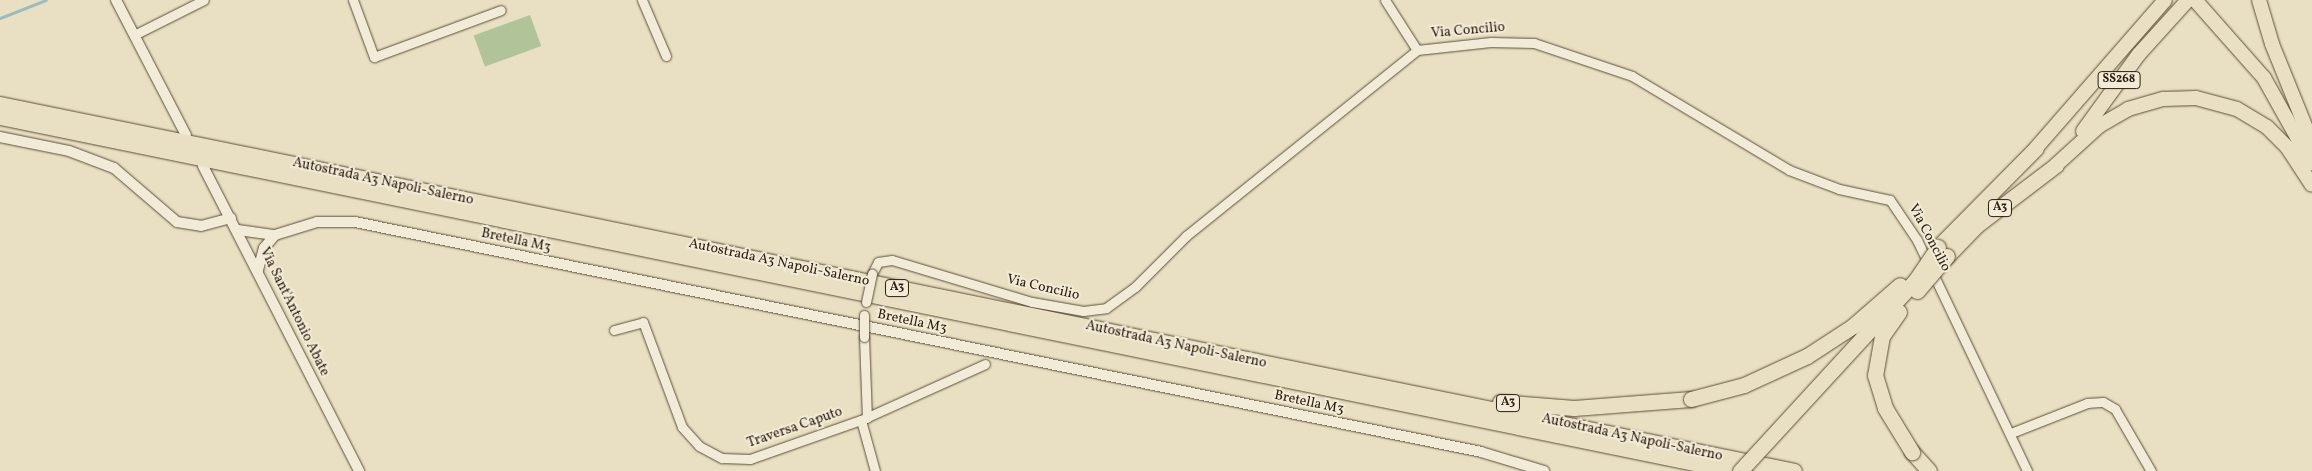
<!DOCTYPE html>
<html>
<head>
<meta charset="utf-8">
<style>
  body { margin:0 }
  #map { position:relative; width:2312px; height:471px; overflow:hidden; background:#e9e0c3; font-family:Vollkorn,serif }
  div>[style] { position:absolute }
  .green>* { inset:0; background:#b1c398; transform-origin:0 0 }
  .stream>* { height:2.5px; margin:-1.25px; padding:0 1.25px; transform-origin:1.25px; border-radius:1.25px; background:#9bbbbd }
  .roads { filter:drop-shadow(0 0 1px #5d4d3a) drop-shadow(0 0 1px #5d4d3a) }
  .minor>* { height:9px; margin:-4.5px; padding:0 4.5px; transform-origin:4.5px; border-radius:4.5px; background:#f1ebd8 }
  .tertiary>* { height:10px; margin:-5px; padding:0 5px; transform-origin:5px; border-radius:5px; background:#f1ebd8 }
  .trunk>* { height:14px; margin:-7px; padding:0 7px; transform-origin:7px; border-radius:7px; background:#e9e0c3 }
  .motorway>* { height:15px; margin:-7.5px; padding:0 7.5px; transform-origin:7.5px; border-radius:7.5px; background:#e9e0c3 }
  .bridges { filter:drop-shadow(0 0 1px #5d4d3a) drop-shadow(0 0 1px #5d4d3a) }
  .minor-bridge>* { height:9px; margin:-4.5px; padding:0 4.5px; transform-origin:4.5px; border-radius:4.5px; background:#f1ebd8 }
  .motorway-bridge>* { height:15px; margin:-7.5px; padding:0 7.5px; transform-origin:7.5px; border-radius:7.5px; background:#e9e0c3 }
  span { translate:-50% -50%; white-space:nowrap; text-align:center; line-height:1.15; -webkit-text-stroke:4px #f1ebd8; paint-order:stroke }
  .shield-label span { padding:1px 4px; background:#f1ebd8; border:1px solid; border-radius:4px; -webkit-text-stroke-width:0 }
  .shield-label { font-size:12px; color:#2e1c0d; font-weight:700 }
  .street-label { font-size:14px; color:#2e1c0d }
</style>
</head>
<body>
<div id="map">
  <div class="green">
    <i style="left:530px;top:15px;width:33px;height:60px;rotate:70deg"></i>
  </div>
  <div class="stream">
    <i style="left:0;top:18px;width:49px;rotate:-21.4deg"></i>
  </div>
  <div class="roads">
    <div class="minor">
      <i style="left:353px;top:0;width:61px;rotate:69.8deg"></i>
      <i style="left:374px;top:57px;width:135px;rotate:-20.3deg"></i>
      <i style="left:642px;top:0;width:61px;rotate:66.8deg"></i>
      <i style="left:1385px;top:0;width:59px;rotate:57.4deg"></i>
      <i style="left:134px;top:35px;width:78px;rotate:-26.6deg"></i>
      <i style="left:872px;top:274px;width:13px;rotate:-63deg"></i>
      <i style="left:878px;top:262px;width:14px;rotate:-8deg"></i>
      <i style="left:892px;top:260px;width:146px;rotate:16.7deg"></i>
      <i style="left:1032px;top:302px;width:52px;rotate:10deg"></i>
      <i style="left:1083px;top:311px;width:23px;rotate:-7deg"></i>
      <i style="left:1106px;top:308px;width:36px;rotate:-36deg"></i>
      <i style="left:1135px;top:287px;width:72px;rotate:-45deg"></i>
      <i style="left:1186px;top:236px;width:297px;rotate:-38.8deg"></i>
      <i style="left:1417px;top:50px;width:74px;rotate:-6.2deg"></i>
      <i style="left:1491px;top:42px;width:43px;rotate:1.3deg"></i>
      <i style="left:1534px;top:43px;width:103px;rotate:18.6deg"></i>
      <i style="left:1632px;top:76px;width:183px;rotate:30.9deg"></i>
      <i style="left:1789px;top:170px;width:53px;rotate:20.8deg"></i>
      <i style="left:1839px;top:189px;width:52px;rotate:12.2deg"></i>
      <i style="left:1890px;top:200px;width:48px;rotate:56deg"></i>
      <i style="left:1917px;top:240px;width:256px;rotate:64.5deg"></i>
      <i style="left:614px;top:330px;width:30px;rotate:-15deg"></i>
      <i style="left:643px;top:322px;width:112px;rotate:69.6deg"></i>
      <i style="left:682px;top:427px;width:25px;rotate:48deg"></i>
      <i style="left:699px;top:446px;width:26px;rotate:28deg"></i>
      <i style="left:722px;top:458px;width:28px;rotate:2deg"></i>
      <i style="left:750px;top:459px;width:118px;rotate:-19.4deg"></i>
      <i style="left:864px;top:337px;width:81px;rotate:87.9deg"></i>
      <i style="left:2011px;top:433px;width:82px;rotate:-21.5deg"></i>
      <i style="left:2087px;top:403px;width:16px;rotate:-4deg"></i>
      <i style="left:2103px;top:402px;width:14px;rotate:30deg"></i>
      <i style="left:2115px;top:409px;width:72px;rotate:59.9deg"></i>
      <i style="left:875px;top:471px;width:53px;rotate:-105.4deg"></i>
      <i style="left:861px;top:420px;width:136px;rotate:-24.3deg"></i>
    </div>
    <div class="tertiary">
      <i style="left:116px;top:0;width:152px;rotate:62.6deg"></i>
      <i style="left:0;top:137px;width:70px;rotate:11.5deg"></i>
      <i style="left:69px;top:151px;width:48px;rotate:20.7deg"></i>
      <i style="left:114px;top:168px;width:83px;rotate:40.6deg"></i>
      <i style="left:177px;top:222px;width:24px;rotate:9deg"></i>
      <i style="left:201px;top:226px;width:31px;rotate:-15deg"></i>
      <i style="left:203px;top:166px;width:343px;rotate:62.9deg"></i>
      <i style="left:238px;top:230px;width:37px;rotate:8deg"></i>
      <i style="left:258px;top:270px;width:23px;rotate:-75deg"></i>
      <i style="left:264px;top:248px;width:17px;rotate:-50deg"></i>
      <i style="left:275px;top:235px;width:44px;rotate:-17.2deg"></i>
      <i style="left:317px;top:222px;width:38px"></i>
      <i style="left:355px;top:222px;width:1149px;rotate:11.54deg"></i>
      <i style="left:1481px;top:452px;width:66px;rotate:16.8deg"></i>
    </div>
    <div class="trunk">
      <i style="left:2195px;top:0;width:104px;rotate:48.5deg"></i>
      <i style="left:2264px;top:78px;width:98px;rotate:60.8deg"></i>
      <i style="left:2259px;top:0;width:46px;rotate:73.5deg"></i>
      <i style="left:2272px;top:44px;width:107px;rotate:68deg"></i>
      <i style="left:2083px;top:131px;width:95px;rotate:-54deg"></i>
      <i style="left:2139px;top:54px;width:73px;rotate:-47.8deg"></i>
      <i style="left:2036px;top:148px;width:196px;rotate:-48.9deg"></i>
      <i style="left:2056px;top:165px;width:58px;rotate:-42.2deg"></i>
      <i style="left:2099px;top:126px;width:34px;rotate:-30deg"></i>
      <i style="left:2128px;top:109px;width:37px;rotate:-16deg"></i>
      <i style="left:2164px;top:99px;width:32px;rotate:-2deg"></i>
      <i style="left:2196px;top:98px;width:42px;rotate:15deg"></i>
      <i style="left:2237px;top:109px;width:35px;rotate:31deg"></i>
      <i style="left:2267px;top:127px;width:28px;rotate:45deg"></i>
      <i style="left:2287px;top:147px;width:45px;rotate:56.7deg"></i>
    </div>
    <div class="motorway">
      <i style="left:0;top:104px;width:1831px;rotate:11.56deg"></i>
      <i style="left:0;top:117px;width:1770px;rotate:11.54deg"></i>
      <i style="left:1938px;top:247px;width:139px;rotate:-45.3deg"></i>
      <i style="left:1947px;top:256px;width:43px;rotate:-45.9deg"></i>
      <i style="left:1977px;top:225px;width:99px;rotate:-37.2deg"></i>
      <i style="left:1500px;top:402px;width:74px;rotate:4.6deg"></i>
      <i style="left:1574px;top:408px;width:117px;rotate:-4.4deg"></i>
      <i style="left:1912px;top:452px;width:25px;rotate:48deg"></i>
    </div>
  </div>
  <div class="bridges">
    <div class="minor-bridge">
      <i style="left:866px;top:302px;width:29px;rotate:-78deg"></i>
      <i style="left:864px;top:337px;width:22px;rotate:-90deg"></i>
    </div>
    <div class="motorway-bridge">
      <i style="left:1917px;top:291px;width:46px;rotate:-49.4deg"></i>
      <i style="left:1899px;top:312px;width:29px;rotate:125deg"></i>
      <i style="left:1882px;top:336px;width:40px;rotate:100deg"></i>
      <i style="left:1875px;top:375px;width:34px;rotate:73deg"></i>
      <i style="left:1885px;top:408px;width:52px;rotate:58.5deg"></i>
      <i style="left:1691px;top:399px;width:55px;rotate:-14.8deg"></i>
      <i style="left:1744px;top:385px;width:69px;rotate:-24.7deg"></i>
      <i style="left:1807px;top:356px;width:55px;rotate:-33.1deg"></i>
      <i style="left:1853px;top:326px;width:62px;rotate:-41.1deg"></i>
      <i style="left:1740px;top:471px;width:258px;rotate:-47.4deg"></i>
      <i style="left:1915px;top:281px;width:41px;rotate:-55.9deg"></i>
    </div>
  </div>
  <div class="shield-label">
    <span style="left:2119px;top:80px">SS268</span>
    <span style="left:2000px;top:208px">A3</span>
    <span style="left:897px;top:288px">A3</span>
    <span style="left:1508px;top:403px">A3</span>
  </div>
  <div class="street-label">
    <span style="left:1468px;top:31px;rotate:-5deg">Via Concilio</span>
    <span style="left:383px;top:182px;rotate:12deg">Autostrada A3 Napoli-Salerno</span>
    <span style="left:1929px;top:238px;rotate:62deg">Via Concilio</span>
    <span style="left:516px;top:241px;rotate:12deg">Bretella M3</span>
    <span style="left:779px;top:263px;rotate:12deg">Autostrada A3 Napoli-Salerno</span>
    <span style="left:1043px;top:288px;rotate:13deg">Via Concilio</span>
    <span style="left:294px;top:312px;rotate:64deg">Via Sant'Antonio Abate</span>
    <span style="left:912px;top:322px;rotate:12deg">Bretella M3</span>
    <span style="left:1176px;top:345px;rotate:12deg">Autostrada A3 Napoli-Salerno</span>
    <span style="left:1309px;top:403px;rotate:12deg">Bretella M3</span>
    <span style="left:795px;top:428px;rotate:-19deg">Traversa Caputo</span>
    <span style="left:1632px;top:438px;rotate:12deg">Autostrada A3 Napoli-Salerno</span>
  </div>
</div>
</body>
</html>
